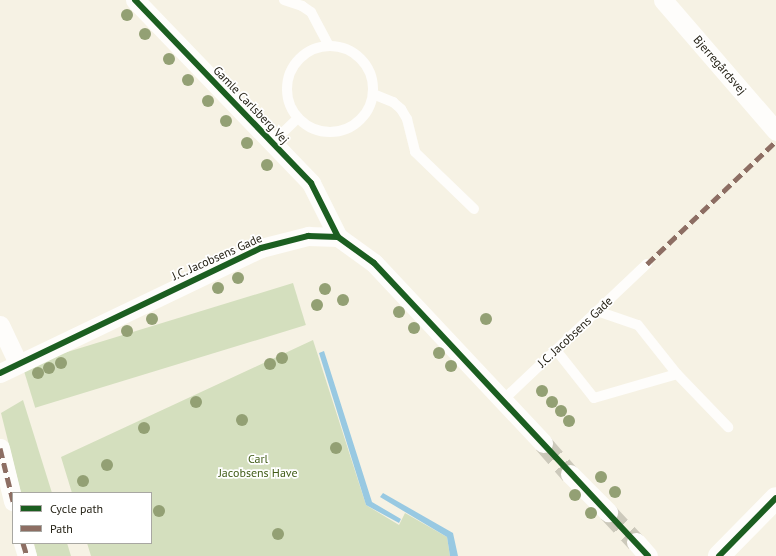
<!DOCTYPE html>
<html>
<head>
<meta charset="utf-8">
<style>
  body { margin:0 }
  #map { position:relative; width:776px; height:556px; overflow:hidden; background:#f6f2e4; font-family:"PT Sans",sans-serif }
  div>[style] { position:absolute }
  .green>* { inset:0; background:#d4dfbe; transform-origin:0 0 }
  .water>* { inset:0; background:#98c9e2 }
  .minor-tunnel>* { height:19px; margin-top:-9.5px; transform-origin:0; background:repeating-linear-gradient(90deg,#ccc9bb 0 19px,transparent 0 29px) }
  .service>* { height:10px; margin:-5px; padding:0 5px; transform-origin:5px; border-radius:5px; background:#fefdfb }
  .service>.ring { margin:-5px; padding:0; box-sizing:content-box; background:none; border:10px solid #fefdfb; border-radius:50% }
  .minor>* { height:19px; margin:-9.5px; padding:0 9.5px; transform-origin:9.5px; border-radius:9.5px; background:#fefdfb }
  .tertiary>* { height:22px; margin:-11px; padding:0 11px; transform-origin:11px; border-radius:11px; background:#fefdfb }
  .quiet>* { height:5px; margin-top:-2.5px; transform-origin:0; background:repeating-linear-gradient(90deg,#8d6e63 0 10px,transparent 0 15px) }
  .cycleway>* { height:6px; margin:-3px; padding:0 3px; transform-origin:3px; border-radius:3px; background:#1b5e20 }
  .trees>* { width:12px; height:12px; margin:-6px; border-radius:50%; background:#93a074 }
  span { translate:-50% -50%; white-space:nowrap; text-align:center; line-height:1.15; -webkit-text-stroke:3.5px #fff; paint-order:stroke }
  .street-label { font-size:12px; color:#262317 }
  .park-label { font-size:12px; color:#425d19 }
  .legend { position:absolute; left:12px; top:492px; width:140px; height:52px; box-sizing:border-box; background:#fff; border:1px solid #a8a7a2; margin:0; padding:5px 7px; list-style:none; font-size:12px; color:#262317 }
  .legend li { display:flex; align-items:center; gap:8px; height:20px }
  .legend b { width:20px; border:1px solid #a8a7a2 }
</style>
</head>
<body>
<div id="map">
  <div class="green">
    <i style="left:293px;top:283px;width:44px;height:283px;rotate:73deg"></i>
    <i style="clip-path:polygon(313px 340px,366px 505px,399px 525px,405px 513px,447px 537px,450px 556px,91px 556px,87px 543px,151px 543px,151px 493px,72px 493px,61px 457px)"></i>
    <i style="clip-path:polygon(23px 400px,52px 493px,21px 493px,1px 413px)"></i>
    <i style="clip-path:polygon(34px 543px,67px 543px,71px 556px,37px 556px)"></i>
  </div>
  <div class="water">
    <i style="clip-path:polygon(324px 351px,372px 502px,401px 519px,399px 523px,366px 505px,319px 353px)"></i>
    <i style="clip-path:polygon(383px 493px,453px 533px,458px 556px,450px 556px,447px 537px,380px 497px)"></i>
  </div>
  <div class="minor-tunnel">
    <i style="left:543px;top:443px;width:41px;rotate:48.9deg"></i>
    <i style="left:608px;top:512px;width:41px;rotate:47deg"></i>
  </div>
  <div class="service">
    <i style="left:284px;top:0;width:19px;rotate:18deg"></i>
    <i style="left:302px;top:6px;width:11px;rotate:34deg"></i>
    <i style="left:311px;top:12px;width:38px;rotate:62deg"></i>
    <i class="ring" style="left:287px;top:46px;width:76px;height:76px"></i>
    <i style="left:373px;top:94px;width:22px;rotate:22deg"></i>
    <i style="left:393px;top:102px;width:11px;rotate:41deg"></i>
    <i style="left:401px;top:109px;width:12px;rotate:59deg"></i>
    <i style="left:407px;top:119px;width:34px;rotate:76deg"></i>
    <i style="left:415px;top:152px;width:82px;rotate:44deg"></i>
    <i style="left:272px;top:143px;width:36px;rotate:-44deg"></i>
    <i style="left:597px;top:311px;width:43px;rotate:18.9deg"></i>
    <i style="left:638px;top:325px;width:63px;rotate:51.5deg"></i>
    <i style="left:677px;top:374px;width:74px;rotate:46.1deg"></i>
    <i style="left:556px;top:350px;width:61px;rotate:51.6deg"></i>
    <i style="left:594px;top:398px;width:86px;rotate:-16.1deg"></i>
    <i style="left:503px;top:400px;width:198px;rotate:-43.4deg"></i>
  </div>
  <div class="minor">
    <i style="left:135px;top:0;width:254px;rotate:46.1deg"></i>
    <i style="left:311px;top:183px;width:60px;rotate:63.4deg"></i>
    <i style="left:663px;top:0;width:173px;rotate:49.2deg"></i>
    <i style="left:0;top:325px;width:42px;rotate:64.7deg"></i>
    <i style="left:0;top:373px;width:289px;rotate:-25.6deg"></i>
    <i style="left:261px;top:248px;width:49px;rotate:-14.3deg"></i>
    <i style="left:308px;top:236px;width:30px;rotate:2deg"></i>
    <i style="left:338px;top:237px;width:44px;rotate:35.8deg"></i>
    <i style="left:374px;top:263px;width:247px;rotate:46.8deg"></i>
    <i style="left:0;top:448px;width:55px;rotate:76.2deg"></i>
    <i style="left:570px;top:474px;width:54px;rotate:45deg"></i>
    <i style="left:636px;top:542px;width:18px;rotate:49deg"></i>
    <i style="left:23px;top:543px;width:14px;rotate:73deg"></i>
  </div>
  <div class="tertiary">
    <i style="left:719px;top:556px;width:81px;rotate:-45.5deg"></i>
  </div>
  <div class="quiet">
    <i style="left:647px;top:264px;width:178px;rotate:-43.6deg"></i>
    <i style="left:0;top:448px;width:55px;rotate:76.2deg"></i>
    <i style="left:23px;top:543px;width:14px;rotate:73deg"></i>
  </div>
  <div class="cycleway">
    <i style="left:135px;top:0;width:254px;rotate:46.1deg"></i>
    <i style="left:311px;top:183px;width:60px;rotate:63.4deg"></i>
    <i style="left:0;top:373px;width:289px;rotate:-25.6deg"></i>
    <i style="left:261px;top:248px;width:49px;rotate:-14.3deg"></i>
    <i style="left:308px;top:236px;width:30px;rotate:2deg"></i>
    <i style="left:338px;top:237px;width:44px;rotate:35.8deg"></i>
    <i style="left:374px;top:263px;width:401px;rotate:46.9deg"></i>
    <i style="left:719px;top:556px;width:81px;rotate:-45.5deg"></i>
  </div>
  <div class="trees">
    <i style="left:127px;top:15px"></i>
    <i style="left:145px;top:34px"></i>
    <i style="left:169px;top:59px"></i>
    <i style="left:188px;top:80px"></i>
    <i style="left:208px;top:101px"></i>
    <i style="left:226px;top:121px"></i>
    <i style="left:247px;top:143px"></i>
    <i style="left:267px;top:165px"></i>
    <i style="left:238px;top:278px"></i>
    <i style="left:218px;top:288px"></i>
    <i style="left:325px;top:289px"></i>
    <i style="left:343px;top:300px"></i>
    <i style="left:317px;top:305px"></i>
    <i style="left:399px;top:312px"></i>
    <i style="left:152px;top:319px"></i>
    <i style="left:486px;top:319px"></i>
    <i style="left:414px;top:328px"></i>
    <i style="left:127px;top:331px"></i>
    <i style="left:439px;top:353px"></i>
    <i style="left:282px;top:358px"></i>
    <i style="left:61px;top:363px"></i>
    <i style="left:270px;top:364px"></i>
    <i style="left:451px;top:366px"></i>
    <i style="left:49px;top:368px"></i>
    <i style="left:38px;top:373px"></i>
    <i style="left:542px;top:391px"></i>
    <i style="left:196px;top:402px"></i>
    <i style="left:552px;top:402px"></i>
    <i style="left:561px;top:411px"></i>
    <i style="left:242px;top:420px"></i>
    <i style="left:569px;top:421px"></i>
    <i style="left:144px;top:428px"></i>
    <i style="left:336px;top:448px"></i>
    <i style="left:107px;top:465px"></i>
    <i style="left:601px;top:477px"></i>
    <i style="left:83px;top:481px"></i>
    <i style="left:615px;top:492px"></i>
    <i style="left:575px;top:495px"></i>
    <i style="left:159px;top:511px"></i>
    <i style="left:591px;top:513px"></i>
    <i style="left:278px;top:534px"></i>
  </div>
  <div class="street-label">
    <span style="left:720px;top:65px;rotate:49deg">Bjerregårdsvej</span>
    <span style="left:251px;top:105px;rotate:46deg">Gamle Carlsberg Vej</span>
    <span style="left:217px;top:257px;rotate:-24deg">J.C. Jacobsens Gade</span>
    <span style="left:575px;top:332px;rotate:-43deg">J.C. Jacobsens Gade</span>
  </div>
  <div class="park-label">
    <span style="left:258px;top:466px">Carl<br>Jacobsens Have</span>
  </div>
  <ul class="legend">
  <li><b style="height:5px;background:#1b5e20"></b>Cycle path</li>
  <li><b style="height:5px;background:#8d6e63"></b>Path</li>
  </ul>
</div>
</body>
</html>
